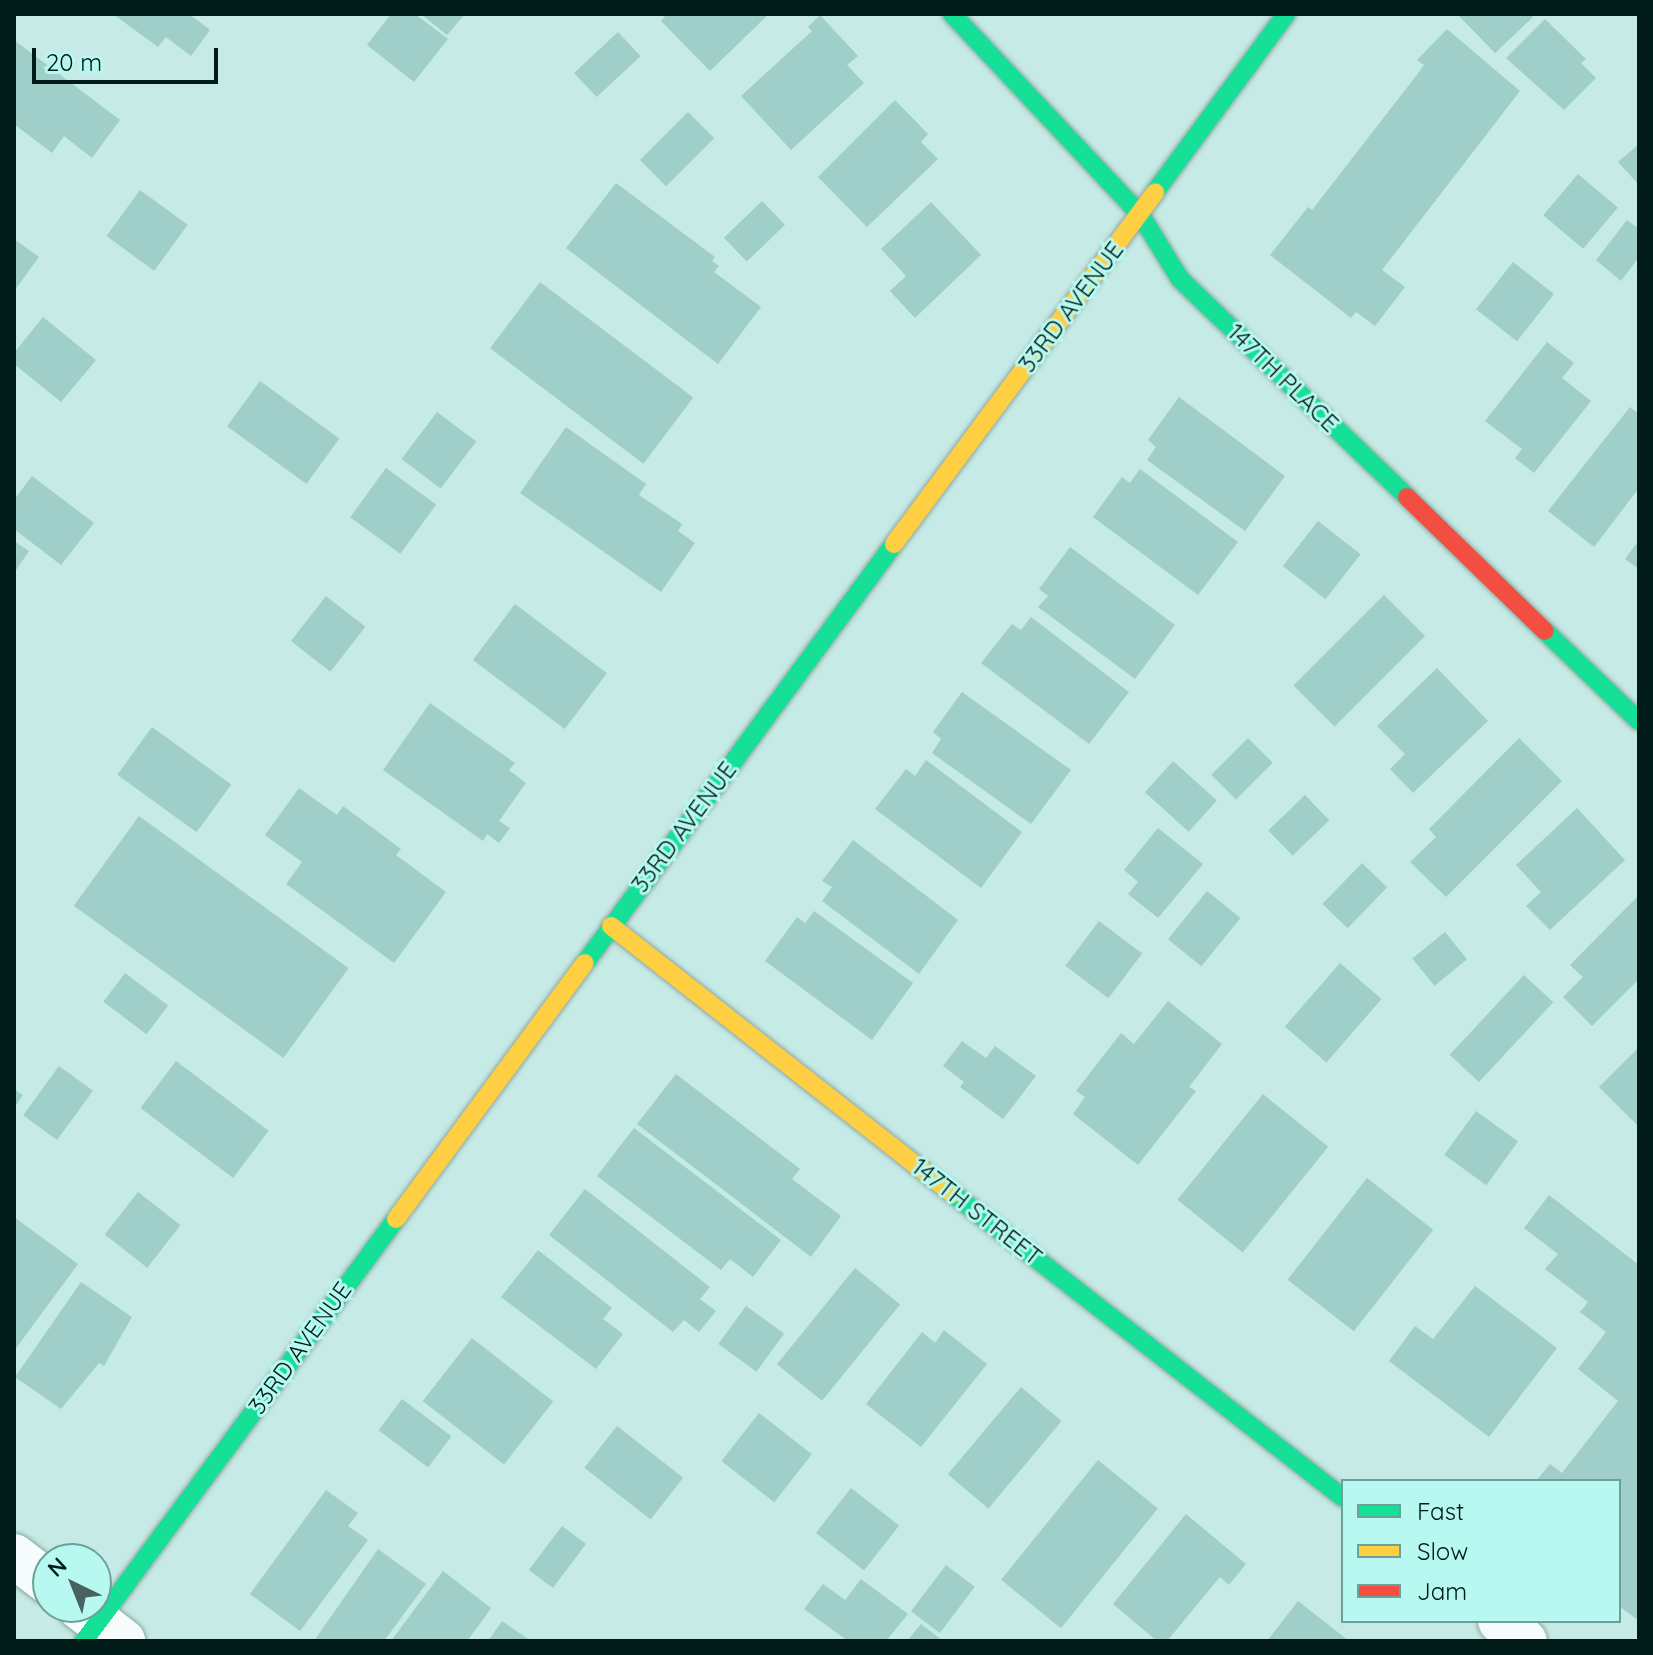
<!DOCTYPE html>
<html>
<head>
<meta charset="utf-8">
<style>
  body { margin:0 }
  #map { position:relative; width:1653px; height:1655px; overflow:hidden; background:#c6eae5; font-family:Quicksand,sans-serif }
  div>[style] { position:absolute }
  .building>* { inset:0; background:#a0cec9; transform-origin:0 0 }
  .roads { filter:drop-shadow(0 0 2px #8ca8a4) drop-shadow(0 0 2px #8ca8a4) }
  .street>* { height:44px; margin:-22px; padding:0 22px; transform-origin:22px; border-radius:22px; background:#f6fcfb }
  .fast>* { height:18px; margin:-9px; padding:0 9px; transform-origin:9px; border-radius:9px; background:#16e098 }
  .slow>* { height:18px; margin:-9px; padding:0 9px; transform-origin:9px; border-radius:9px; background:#ffcf43 }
  .jam>* { height:18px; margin:-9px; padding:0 9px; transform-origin:9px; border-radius:9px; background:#f24e42 }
  span { translate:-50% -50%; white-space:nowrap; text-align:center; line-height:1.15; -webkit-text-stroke:6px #b7f9f0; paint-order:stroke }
  .street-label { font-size:24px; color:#011b18 }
  .frame { position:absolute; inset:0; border:16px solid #011b18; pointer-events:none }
  .legend { position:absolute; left:1341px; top:1479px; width:280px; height:144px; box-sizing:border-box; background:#b7f9f0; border:2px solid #6ea09a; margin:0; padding:10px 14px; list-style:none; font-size:24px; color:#011b18 }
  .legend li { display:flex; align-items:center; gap:16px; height:40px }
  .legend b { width:40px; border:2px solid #6ea09a }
  .north { position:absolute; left:32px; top:1543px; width:80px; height:80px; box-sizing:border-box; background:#b7f9f0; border:2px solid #6ea09a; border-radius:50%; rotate:317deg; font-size:22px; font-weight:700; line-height:32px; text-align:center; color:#011b18 }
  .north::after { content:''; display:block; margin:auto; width:28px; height:36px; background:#466360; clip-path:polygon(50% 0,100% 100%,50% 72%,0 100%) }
  .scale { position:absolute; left:32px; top:48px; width:186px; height:36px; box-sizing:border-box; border:4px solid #011b18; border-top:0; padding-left:10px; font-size:24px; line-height:28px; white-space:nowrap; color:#011b18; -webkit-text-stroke:6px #b7f9f0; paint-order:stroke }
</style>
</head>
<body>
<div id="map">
  <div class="building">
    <i style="clip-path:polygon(113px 14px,189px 14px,210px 30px,191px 56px,166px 37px,158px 47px)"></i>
    <i style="clip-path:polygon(391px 14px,415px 14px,448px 39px,414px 82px,367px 45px)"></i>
    <i style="clip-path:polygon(421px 14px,465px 14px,447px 35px)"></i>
    <i style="clip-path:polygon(667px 14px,769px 14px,710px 71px,661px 21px)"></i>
    <i style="clip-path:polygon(1457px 14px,1530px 14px,1533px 17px,1495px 53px)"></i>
    <i style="clip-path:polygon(820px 15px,858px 56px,847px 65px,864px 83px,791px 150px,741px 96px,812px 31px,808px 27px)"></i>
    <i style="clip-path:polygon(1545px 19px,1586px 59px,1581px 63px,1596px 78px,1564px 110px,1506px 58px)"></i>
    <i style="clip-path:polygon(1447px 29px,1520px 91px,1382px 270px,1405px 287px,1375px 326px,1356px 312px,1351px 318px,1270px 255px,1308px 207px,1312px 210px,1416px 76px,1424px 65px,1417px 60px)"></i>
    <i style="left:618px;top:32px;width:33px;height:60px;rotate:47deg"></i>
    <i style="clip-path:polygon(14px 40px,120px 120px,92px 158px,64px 136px,52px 153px,14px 124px)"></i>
    <i style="clip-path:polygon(895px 100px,928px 134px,921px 142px,938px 159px,867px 227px,818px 177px)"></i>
    <i style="left:688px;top:112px;width:37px;height:68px;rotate:45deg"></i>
    <i style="clip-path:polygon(1639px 144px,1639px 185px,1618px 162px)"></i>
    <i style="left:1578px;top:174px;width:52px;height:54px;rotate:40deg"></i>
    <i style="clip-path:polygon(616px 183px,715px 257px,712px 261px,719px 266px,714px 272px,761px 307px,718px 364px,566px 248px)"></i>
    <i style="left:140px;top:190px;width:59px;height:57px;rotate:36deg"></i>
    <i style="left:762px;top:201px;width:33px;height:53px;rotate:46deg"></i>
    <i style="clip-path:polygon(931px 202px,981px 255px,915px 318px,890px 291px,906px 276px,881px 249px)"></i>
    <i style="clip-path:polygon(1627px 220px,1639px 229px,1639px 257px,1621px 281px,1596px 260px)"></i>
    <i style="clip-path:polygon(14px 239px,39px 257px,14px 291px)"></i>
    <i style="left:1513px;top:262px;width:52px;height:60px;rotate:38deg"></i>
    <i style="left:540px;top:282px;width:192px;height:83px;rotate:37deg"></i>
    <i style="clip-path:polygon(43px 317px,96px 360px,61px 402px,14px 364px,14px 353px)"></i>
    <i style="clip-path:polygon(1547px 342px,1574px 363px,1562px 378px,1591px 401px,1534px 473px,1515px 458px,1522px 449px,1485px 421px)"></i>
    <i style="left:260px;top:381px;width:98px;height:56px;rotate:36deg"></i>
    <i style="clip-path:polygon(1179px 397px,1285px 476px,1245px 531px,1147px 460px,1156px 447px,1148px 440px)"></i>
    <i style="clip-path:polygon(1630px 407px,1639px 414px,1639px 488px,1594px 547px,1548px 511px)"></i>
    <i style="left:437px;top:412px;width:49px;height:59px;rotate:37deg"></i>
    <i style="clip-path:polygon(566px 427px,646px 484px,639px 495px,682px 524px,678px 531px,695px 543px,661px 592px,520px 493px)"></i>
    <i style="left:386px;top:468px;width:62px;height:61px;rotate:36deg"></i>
    <i style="clip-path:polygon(1140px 469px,1238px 542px,1198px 595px,1093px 517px,1122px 477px,1130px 483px)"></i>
    <i style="clip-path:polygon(32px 476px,94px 523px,61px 565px,14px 529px,14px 500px)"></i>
    <i style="left:1318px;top:521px;width:54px;height:57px;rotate:38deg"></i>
    <i style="clip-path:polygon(1639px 540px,1639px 569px,1625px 559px)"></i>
    <i style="clip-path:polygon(14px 541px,29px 551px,14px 573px)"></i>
    <i style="clip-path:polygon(1070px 547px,1175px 625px,1135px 679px,1038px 607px,1048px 596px,1039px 589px)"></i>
    <i style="left:1384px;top:595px;width:58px;height:128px;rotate:45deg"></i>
    <i style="left:326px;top:596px;width:50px;height:57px;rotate:38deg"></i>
    <i style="left:515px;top:604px;width:115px;height:70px;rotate:37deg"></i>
    <i style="clip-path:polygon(1031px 617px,1129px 692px,1089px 744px,981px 663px,1012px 624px,1021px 630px)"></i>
    <i style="clip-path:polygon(1437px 668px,1488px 721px,1413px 793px,1390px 769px,1405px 754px,1377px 726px)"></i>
    <i style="clip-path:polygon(962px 692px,1071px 770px,1031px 824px,932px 753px,941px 739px,933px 732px)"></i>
    <i style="clip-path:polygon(430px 703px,515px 763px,509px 770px,526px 783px,499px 821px,510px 828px,499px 843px,487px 834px,483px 841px,383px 770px)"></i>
    <i style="left:152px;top:727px;width:98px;height:59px;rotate:36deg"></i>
    <i style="left:1248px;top:738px;width:35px;height:52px;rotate:45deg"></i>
    <i style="clip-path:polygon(1519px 738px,1562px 781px,1446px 897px,1410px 862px,1436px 837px,1429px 829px)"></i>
    <i style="clip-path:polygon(926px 760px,1022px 832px,981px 888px,875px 809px,906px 769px,915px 776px)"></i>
    <i style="left:1173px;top:761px;width:59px;height:42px;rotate:42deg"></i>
    <i style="clip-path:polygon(299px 788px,337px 815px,343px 806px,401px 849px,396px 855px,446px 892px,394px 963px,286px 884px,302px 862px,265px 835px)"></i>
    <i style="left:1305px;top:795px;width:35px;height:51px;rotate:46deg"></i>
    <i style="clip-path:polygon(1577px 808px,1625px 860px,1550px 930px,1526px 906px,1541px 892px,1516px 865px)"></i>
    <i style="left:139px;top:816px;width:259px;height:111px;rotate:36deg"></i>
    <i style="clip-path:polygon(1158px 828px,1203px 864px,1158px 918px,1128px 894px,1138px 882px,1124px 870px)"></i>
    <i style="clip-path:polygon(853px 840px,958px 920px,919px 974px,822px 901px,832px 887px,822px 881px)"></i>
    <i style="left:1362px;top:863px;width:35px;height:57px;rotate:44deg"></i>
    <i style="left:1207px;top:891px;width:43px;height:62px;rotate:39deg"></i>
    <i style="clip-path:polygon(1639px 895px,1639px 979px,1592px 1026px,1563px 997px,1583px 977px,1570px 965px)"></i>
    <i style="clip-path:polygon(814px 911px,913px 983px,872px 1040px,765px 961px,797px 917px,805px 923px)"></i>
    <i style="left:1099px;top:921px;width:54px;height:56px;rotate:37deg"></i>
    <i style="left:1445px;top:932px;width:35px;height:42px;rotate:51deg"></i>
    <i style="left:1340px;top:963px;width:55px;height:84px;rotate:41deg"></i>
    <i style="left:125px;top:973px;width:54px;height:36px;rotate:37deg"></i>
    <i style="left:1524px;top:975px;width:40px;height:109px;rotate:43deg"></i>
    <i style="clip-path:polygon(1168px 1001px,1222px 1044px,1189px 1087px,1196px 1091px,1138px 1165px,1073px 1114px,1085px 1097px,1076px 1091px,1121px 1033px,1134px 1044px)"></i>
    <i style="clip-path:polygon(962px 1041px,986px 1058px,995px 1046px,1036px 1076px,1003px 1119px,960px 1087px,964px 1082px,943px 1066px)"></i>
    <i style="clip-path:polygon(1639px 1047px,1639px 1127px,1599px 1087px)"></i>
    <i style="left:176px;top:1061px;width:116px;height:59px;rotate:37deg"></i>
    <i style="left:59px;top:1066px;width:42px;height:61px;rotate:36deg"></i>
    <i style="clip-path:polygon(676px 1074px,800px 1169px,792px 1179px,841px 1216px,811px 1257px,637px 1124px)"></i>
    <i style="clip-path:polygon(14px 1089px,23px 1095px,14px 1108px)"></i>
    <i style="left:1263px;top:1094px;width:84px;height:136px;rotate:39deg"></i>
    <i style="left:1476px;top:1111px;width:52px;height:54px;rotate:36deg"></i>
    <i style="clip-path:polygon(634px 1128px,781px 1240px,753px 1277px,730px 1259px,721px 1270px,597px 1176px)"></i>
    <i style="left:1367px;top:1178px;width:84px;height:129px;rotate:38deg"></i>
    <i style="clip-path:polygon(585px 1189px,710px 1287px,700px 1299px,716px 1311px,699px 1332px,684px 1320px,673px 1332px,549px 1235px)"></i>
    <i style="left:138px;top:1192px;width:54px;height:54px;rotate:38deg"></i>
    <i style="clip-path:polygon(1549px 1195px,1639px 1265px,1639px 1621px,1619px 1606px,1619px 1481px,1536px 1481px,1550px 1464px,1562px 1473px,1618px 1401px,1578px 1369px,1606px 1332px,1580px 1312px,1588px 1302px,1545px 1269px,1558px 1254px,1524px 1228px)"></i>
    <i style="clip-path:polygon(14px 1217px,78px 1264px,14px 1351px)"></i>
    <i style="clip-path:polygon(538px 1250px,612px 1308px,603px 1319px,623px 1334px,596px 1369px,501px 1297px)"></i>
    <i style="left:855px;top:1268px;width:58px;height:124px;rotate:39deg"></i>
    <i style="clip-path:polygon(81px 1282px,132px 1317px,104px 1366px,99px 1363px,61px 1409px,15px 1377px)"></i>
    <i style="clip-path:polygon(1475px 1286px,1557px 1348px,1489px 1437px,1389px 1361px,1415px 1326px,1433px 1339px)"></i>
    <i style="left:746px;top:1306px;width:47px;height:47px;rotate:36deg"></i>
    <i style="clip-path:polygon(944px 1330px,987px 1364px,921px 1447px,866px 1404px,922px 1332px,935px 1343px)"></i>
    <i style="left:472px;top:1338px;width:103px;height:80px;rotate:38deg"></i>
    <i style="left:1021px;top:1387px;width:53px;height:114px;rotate:40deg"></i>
    <i style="left:402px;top:1399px;width:62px;height:39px;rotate:37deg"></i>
    <i style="left:759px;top:1413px;width:67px;height:61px;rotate:38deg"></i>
    <i style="left:617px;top:1426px;width:84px;height:53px;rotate:38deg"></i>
    <i style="left:1098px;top:1460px;width:77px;height:154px;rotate:39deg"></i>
    <i style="left:851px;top:1488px;width:61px;height:57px;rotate:38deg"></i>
    <i style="clip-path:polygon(326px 1490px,358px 1513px,348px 1526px,368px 1540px,300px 1631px,250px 1594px)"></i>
    <i style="clip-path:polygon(1186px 1514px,1246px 1564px,1229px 1585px,1220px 1577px,1167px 1641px,1157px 1641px,1113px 1604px)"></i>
    <i style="left:562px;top:1526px;width:30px;height:55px;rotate:37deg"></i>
    <i style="clip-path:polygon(378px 1549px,426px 1584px,384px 1641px,314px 1641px)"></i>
    <i style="left:946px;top:1565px;width:36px;height:58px;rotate:37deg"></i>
    <i style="clip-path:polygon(443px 1571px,491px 1608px,482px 1621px,467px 1641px,391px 1641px)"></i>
    <i style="clip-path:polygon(861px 1579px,908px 1614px,886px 1641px,848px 1641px,804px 1609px,823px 1584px,845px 1600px)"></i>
    <i style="clip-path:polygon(1298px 1601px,1349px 1641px,1267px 1641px)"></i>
    <i style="clip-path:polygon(502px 1621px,531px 1641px,488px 1641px)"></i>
    <i style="clip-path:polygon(921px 1624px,943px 1641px,907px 1641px)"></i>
  </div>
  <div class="roads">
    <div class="street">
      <i style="left:14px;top:1556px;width:43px;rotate:37.4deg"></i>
      <i style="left:79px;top:1607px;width:56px;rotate:37.7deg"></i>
      <i style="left:1500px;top:1621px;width:32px;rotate:39deg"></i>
    </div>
    <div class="fast">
      <i style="left:952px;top:14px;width:274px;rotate:46.8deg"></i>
      <i style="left:1140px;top:214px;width:76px;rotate:58.4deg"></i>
      <i style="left:1180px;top:279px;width:315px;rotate:43.8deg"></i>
      <i style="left:1155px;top:192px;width:221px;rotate:-53.6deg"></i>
      <i style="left:1545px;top:631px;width:130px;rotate:43.8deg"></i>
      <i style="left:585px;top:963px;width:521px;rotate:-53.59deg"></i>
      <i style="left:953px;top:1194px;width:494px;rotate:37.9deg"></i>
      <i style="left:84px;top:1641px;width:525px;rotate:-53.52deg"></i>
    </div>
    <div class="slow">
      <i style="left:894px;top:544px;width:438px;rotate:-53.4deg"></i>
      <i style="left:611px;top:926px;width:434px;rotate:38.1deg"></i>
      <i style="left:396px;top:1219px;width:318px;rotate:-53.6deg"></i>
    </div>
    <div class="jam">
      <i style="left:1407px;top:497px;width:192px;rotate:44.2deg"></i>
    </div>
  </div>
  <div class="street-label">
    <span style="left:1071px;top:307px;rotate:-53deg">33RD AVENUE</span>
    <span style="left:1283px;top:378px;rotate:44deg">147TH PLACE</span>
    <span style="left:684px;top:827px;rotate:-53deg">33RD AVENUE</span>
    <span style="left:977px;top:1212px;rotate:38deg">147TH STREET</span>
    <span style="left:300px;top:1348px;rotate:-54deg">33RD AVENUE</span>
  </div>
  <div class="frame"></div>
  <ul class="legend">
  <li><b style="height:10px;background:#16e098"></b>Fast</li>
  <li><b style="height:10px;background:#ffcf43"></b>Slow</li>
  <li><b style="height:10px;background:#f24e42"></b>Jam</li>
  </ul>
  <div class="north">N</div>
  <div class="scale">20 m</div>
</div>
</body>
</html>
